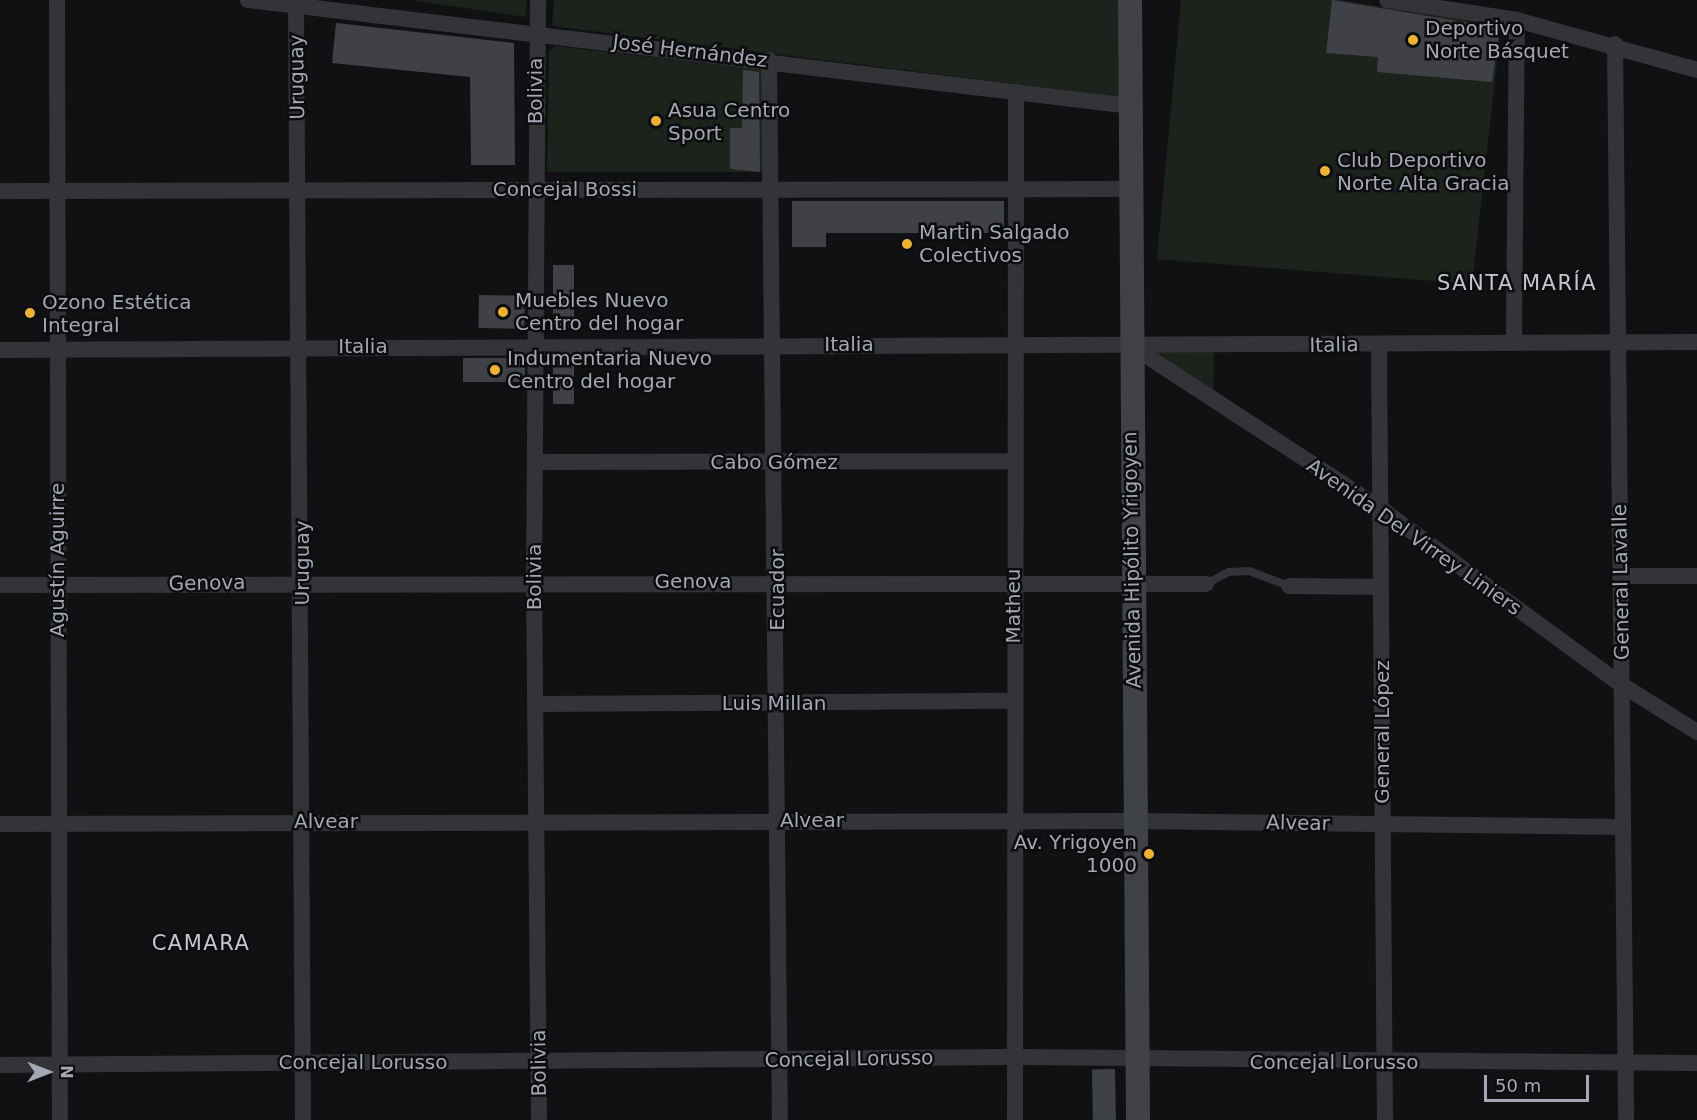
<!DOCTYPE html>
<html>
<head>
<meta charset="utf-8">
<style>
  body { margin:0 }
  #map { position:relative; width:1697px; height:1120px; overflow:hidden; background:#111113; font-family:"DejaVu Sans",sans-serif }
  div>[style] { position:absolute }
  .green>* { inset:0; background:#1c231d }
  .building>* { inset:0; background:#404146; transform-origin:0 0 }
  .lane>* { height:8px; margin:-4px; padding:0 4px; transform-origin:4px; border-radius:4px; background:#333338 }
  .street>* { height:16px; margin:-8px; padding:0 8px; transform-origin:8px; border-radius:8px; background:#333338 }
  .secondary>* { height:24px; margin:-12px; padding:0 12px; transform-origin:12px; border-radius:12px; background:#414248 }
  .dots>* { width:16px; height:16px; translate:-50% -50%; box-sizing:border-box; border:3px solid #0d0c0e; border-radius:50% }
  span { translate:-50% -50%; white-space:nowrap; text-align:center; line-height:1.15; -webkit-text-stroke:5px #0d0c0e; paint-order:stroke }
  .poi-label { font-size:20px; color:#a3a8b3 }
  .left { translate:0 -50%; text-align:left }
  .right { translate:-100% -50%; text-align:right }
  .street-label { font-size:20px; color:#a3a8b3 }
  .neighbourhood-label { font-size:21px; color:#c4c7d0; letter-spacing:1.5px }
  .north { position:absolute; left:18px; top:1042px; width:60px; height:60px; -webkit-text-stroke:4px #0d0c0e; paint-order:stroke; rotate:90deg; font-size:16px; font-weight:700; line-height:24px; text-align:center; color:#a3a8b3 }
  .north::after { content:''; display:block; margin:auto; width:21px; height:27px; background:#a3a8b3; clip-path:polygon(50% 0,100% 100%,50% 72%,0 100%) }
  .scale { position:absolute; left:1484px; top:1075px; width:105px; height:27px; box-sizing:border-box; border:3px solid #a3a8b3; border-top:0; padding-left:8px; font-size:18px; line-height:21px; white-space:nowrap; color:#a3a8b3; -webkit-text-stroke:4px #0d0c0e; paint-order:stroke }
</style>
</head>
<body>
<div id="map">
  <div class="green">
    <i style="clip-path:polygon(412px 0,527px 0,525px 17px)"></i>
    <i style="clip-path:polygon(554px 0,1118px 0,1121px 97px,552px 26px)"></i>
    <i style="clip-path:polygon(1181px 0,1340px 0,1501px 26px,1472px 284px,1157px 259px)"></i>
    <i style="clip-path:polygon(554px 46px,765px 70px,765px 172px,547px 172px,549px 52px)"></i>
    <i style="clip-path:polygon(1142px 346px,1214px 347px,1213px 399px)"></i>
  </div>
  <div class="building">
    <i style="clip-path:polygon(1332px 0,1500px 28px,1492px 82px,1377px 72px,1378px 57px,1326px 53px)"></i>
    <i style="clip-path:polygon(336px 23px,514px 43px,515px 165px,471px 165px,470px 77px,332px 63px)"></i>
    <i style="clip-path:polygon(743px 70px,759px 72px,760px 172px,730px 169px,730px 128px,742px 128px)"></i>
    <i style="clip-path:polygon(792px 201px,1004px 201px,1004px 233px,826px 233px,826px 247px,792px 247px)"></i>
    <i style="left:553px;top:265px;width:21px;height:63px"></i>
    <i style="left:479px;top:295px;width:46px;height:33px;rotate:1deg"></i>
    <i style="left:463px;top:358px;width:62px;height:24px"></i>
    <i style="left:553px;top:358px;width:21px;height:46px"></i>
    <i style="left:1115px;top:1069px;width:51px;height:23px;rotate:89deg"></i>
  </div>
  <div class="lane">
    <i style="left:1206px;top:584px;width:26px;rotate:-28deg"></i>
    <i style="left:1229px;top:572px;width:20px;rotate:-3deg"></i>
    <i style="left:1249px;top:571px;width:43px;rotate:20.6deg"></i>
  </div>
  <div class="street">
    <i style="left:57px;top:0;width:1120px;rotate:89.85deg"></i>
    <i style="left:248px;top:0;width:889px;rotate:6.85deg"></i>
    <i style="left:538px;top:0;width:581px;rotate:90.39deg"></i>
    <i style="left:534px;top:581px;width:539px;rotate:89.47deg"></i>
    <i style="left:1387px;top:0;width:132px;rotate:8.7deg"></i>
    <i style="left:1517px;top:20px;width:187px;rotate:15.5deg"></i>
    <i style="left:296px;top:5px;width:1115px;rotate:89.64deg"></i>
    <i style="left:1615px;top:44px;width:1076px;rotate:89.41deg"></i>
    <i style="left:769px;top:60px;width:1060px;rotate:89.41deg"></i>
    <i style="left:0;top:191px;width:1130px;rotate:-0.1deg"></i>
    <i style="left:1514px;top:342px;width:322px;rotate:-89.5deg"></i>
    <i style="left:1379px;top:344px;width:776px;rotate:89.56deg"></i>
    <i style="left:1133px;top:347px;width:295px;rotate:33.1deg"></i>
    <i style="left:1380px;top:508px;width:300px;rotate:36.2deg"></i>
    <i style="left:1622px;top:685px;width:89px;rotate:32.1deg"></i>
    <i style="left:0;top:350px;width:1697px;rotate:-0.27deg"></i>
    <i style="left:535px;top:462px;width:478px;rotate:-0.1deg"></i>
    <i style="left:1621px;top:576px;width:76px"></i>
    <i style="left:0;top:585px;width:1206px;rotate:-0.05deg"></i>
    <i style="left:1289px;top:586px;width:91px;rotate:0.6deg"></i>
    <i style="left:535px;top:704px;width:478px;rotate:-0.4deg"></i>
    <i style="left:0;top:824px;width:1134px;rotate:-0.15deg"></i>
    <i style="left:1134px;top:821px;width:489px;rotate:0.7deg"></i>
    <i style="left:0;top:1065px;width:1014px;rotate:-0.45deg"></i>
    <i style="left:1014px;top:1057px;width:683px;rotate:0.5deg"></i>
    <i style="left:1015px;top:1120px;width:1028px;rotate:-89.94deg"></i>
  </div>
  <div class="secondary">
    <i style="left:1130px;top:0;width:1120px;rotate:89.59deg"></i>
  </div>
  <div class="dots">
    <i style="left:1413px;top:40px;background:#efb22e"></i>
    <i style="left:656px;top:121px;background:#efb22e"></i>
    <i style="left:1325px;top:171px;background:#efb22e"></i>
    <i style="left:907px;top:244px;background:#efb22e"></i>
    <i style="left:503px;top:312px;background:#efb22e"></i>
    <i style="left:30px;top:313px;background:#efb22e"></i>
    <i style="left:495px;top:370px;background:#efb22e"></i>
    <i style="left:1149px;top:854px;background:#efb22e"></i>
  </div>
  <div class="poi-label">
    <span class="left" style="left:1425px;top:40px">Deportivo<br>Norte Básquet</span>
    <span class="left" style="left:668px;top:122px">Asua Centro<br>Sport</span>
    <span class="left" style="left:1337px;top:172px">Club Deportivo<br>Norte Alta Gracia</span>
    <span class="left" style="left:919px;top:244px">Martin Salgado<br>Colectivos</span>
    <span class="left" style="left:515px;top:312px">Muebles Nuevo<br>Centro del hogar</span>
    <span class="left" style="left:42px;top:314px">Ozono Estética<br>Integral</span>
    <span class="left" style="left:507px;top:370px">Indumentaria Nuevo<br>Centro del hogar</span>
    <span class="right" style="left:1137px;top:854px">Av. Yrigoyen<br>1000</span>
  </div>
  <div class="street-label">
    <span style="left:690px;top:51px;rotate:7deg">José Hernández</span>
    <span style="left:297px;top:77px;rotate:-91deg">Uruguay</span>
    <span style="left:535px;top:91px;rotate:-90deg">Bolivia</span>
    <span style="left:565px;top:189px">Concejal Bossi</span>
    <span style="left:849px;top:344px">Italia</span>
    <span style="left:1334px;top:345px;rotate:-1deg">Italia</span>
    <span style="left:363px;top:346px">Italia</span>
    <span style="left:774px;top:462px">Cabo Gómez</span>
    <span style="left:1414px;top:537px;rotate:35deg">Avenida Del Virrey Liniers</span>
    <span style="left:57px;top:560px;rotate:-90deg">Agustín Aguirre</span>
    <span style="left:1132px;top:560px;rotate:-91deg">Avenida Hipólito Yrigoyen</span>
    <span style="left:302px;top:563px;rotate:-90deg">Uruguay</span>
    <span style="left:534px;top:577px;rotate:-90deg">Bolivia</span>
    <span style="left:693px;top:581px">Genova</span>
    <span style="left:1621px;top:582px;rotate:-91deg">General Lavalle</span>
    <span style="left:207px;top:583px;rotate:-1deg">Genova</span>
    <span style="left:777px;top:590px;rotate:-90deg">Ecuador</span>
    <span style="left:1013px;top:606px;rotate:-90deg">Matheu</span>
    <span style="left:774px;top:703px">Luis Millan</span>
    <span style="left:1382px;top:732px;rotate:-90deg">General López</span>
    <span style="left:812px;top:820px">Alvear</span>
    <span style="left:326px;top:821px">Alvear</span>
    <span style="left:1298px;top:823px;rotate:1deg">Alvear</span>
    <span style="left:849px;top:1059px;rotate:-1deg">Concejal Lorusso</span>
    <span style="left:363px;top:1062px">Concejal Lorusso</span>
    <span style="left:1334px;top:1062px">Concejal Lorusso</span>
    <span style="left:539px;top:1063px;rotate:-91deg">Bolivia</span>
  </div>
  <div class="neighbourhood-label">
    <span style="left:1517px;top:283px">SANTA MARÍA</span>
    <span style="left:201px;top:943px">CAMARA</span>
  </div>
  <div class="north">N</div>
  <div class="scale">50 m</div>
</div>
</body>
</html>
